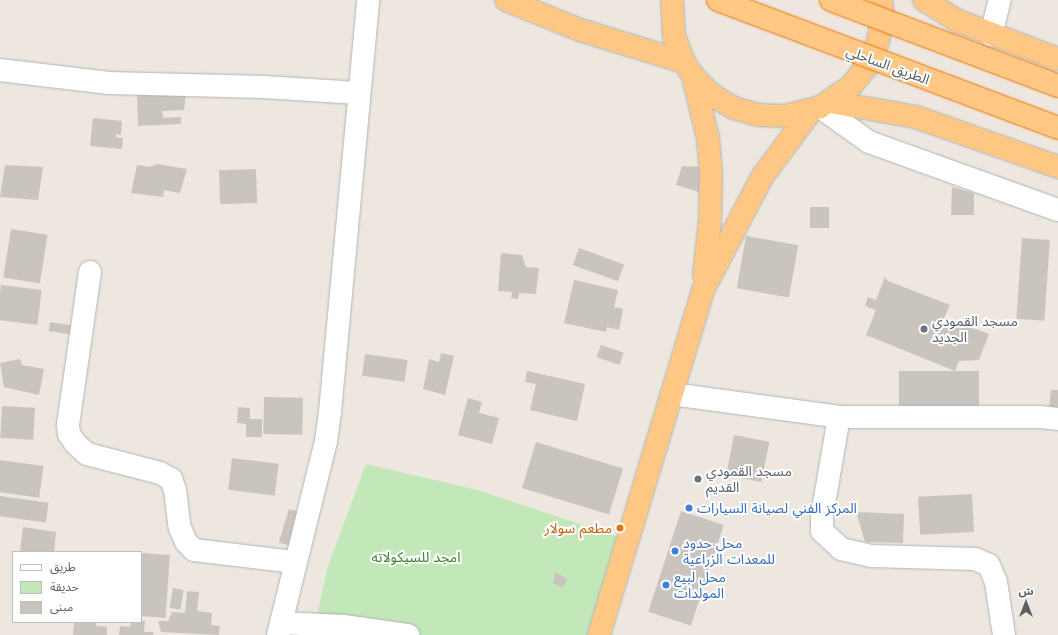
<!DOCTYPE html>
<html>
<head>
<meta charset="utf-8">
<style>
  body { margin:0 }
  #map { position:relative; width:1058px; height:635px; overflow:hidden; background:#ede7df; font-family:Jost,"Noto Sans Arabic",sans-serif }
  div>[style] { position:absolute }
  .green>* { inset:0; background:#c2e7b9 }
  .building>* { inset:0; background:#cac4be; transform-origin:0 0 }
  .roads { filter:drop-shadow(0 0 1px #b0b5b8) drop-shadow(0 0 1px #b0b5b8) }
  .minor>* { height:22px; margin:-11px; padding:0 11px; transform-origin:11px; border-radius:11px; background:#fff }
  .highway>* { height:22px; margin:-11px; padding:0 11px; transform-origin:11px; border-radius:11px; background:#ffc784 }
  .bridges { filter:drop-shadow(0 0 1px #ec7300) drop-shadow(0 0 1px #ec7300) }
  .highway-bridge>* { height:22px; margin:-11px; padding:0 11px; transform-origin:11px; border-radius:11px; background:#ffc784 }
  .dots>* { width:11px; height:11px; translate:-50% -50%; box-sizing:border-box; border:2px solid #fff; border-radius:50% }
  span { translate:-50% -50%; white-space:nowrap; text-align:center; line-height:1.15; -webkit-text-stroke:4px #fff; paint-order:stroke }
  .street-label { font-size:14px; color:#585e62 }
  .worship-label { font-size:14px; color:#5b616d }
  .left { translate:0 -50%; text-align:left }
  .shop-label { font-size:14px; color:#366cbe }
  .food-label { font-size:14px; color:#c56008 }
  .right { translate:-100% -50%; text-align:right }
  .park-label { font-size:14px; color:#3b832e }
  .legend { position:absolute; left:12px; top:551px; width:130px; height:72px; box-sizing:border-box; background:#fff; border:1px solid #bcbfc0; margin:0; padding:5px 7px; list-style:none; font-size:12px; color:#585e62 }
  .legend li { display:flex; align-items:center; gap:8px; height:20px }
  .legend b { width:20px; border:1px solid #bcbfc0 }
  .north { position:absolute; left:1006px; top:583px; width:40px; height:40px; -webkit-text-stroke:3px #fff; paint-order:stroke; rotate:0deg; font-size:11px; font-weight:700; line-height:16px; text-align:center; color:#585e62 }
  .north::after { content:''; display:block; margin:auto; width:14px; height:18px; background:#585e62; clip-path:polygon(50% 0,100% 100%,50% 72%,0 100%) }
</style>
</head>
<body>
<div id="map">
  <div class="green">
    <i style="clip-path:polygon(366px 464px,477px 490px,619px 537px,587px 635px,313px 635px,327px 569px)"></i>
  </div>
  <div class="building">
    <i style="clip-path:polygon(137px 92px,186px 95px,184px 110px,162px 111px,163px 118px,181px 117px,181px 124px,138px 126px)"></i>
    <i style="clip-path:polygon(93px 118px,122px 121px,121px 135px,116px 134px,116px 137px,123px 138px,122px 149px,90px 146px)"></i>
    <i style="clip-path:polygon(157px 164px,187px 169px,180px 193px,164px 190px,163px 197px,131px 193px,137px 165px,150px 167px)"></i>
    <i style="clip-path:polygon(5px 165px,43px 167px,38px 200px,0 197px)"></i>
    <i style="clip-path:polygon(682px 166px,700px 167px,699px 192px,676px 185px)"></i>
    <i style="left:256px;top:169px;width:34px;height:37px;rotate:88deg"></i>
    <i style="clip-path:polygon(952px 187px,974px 193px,974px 215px,951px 215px)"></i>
    <i style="left:810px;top:207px;width:19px;height:21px"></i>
    <i style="left:11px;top:229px;width:37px;height:49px;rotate:9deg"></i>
    <i style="left:746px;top:236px;width:53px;height:53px;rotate:10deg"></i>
    <i style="left:1022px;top:238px;width:28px;height:81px;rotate:4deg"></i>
    <i style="left:579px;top:248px;width:48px;height:18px;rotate:20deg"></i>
    <i style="clip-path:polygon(501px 253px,522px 255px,526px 267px,539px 268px,536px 294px,519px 293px,518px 299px,511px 298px,512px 292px,498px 291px)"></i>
    <i style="clip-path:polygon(885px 277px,888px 281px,950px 305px,944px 318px,989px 334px,979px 360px,959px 361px,955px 371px,866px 335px,876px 310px,865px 306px,868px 297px,876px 300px)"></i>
    <i style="clip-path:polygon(574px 280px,618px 290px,614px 307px,623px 309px,619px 330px,607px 327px,606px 332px,564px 323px)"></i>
    <i style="left:1px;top:285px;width:41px;height:35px;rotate:7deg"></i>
    <i style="left:50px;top:322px;width:24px;height:9px;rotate:9deg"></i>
    <i style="left:601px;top:345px;width:24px;height:13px;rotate:19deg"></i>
    <i style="clip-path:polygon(441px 353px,454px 356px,445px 395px,423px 389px,429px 359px,439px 362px)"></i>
    <i style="left:365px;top:354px;width:43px;height:22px;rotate:8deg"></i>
    <i style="clip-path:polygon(20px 359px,22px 365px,44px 369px,39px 395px,4px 387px,0 363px)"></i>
    <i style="clip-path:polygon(527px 371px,585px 384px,577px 421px,530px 410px,536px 384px,525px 382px)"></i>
    <i style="left:899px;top:371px;width:80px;height:42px"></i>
    <i style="clip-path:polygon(1051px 390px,1058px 390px,1058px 409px,1049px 408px)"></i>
    <i style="left:264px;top:397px;width:39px;height:37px;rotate:1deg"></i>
    <i style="clip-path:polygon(468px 398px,482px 402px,479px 413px,499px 418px,492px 444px,458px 435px)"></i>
    <i style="left:2px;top:406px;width:33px;height:32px;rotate:3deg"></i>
    <i style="clip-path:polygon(238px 407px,250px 408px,250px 419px,262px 419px,262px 437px,246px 437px,246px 424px,237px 423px)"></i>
    <i style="left:734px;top:435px;width:36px;height:41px;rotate:11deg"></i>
    <i style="left:536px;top:442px;width:91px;height:48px;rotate:17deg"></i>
    <i style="left:232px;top:458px;width:47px;height:32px;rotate:7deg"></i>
    <i style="left:0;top:460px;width:44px;height:32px;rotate:8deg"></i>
    <i style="left:972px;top:494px;width:38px;height:54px;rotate:87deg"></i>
    <i style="left:0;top:496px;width:49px;height:20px;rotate:8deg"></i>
    <i style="left:289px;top:509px;width:14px;height:35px;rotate:17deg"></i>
    <i style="left:681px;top:511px;width:45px;height:106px;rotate:18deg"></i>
    <i style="clip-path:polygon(856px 512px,904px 514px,903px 543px,865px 542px)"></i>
    <i style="clip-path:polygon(23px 527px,56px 532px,54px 552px,20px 552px)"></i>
    <i style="left:141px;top:553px;width:29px;height:63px;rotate:4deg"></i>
    <i style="clip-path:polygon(555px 572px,567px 579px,563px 588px,553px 583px)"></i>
    <i style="left:173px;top:588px;width:11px;height:20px;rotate:10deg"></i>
    <i style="clip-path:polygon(187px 591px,199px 592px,197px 611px,212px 613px,211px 625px,220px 626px,219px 635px,161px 632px,158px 621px,168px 621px,172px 612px,185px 613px)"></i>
    <i style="clip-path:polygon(141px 621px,145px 621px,144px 632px,154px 632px,153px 635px,119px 635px,120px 626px,130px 627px,131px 622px)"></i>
    <i style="clip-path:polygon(74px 622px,96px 622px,96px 626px,107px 627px,107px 635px,73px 635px)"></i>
  </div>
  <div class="roads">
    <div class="minor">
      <i style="left:991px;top:35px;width:36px;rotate:-76deg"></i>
      <i style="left:0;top:70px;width:110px;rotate:6.8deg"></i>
      <i style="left:109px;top:83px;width:155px;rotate:1.5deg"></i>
      <i style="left:264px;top:87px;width:94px;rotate:3.7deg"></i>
      <i style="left:820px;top:107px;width:60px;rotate:35.5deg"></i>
      <i style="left:869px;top:142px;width:201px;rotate:19.8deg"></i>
      <i style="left:90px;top:272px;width:155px;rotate:98.2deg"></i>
      <i style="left:68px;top:425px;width:9px;rotate:84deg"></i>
      <i style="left:69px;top:434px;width:11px;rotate:56deg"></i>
      <i style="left:75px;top:443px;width:16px;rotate:43deg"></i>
      <i style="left:87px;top:454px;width:75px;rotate:14.6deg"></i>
      <i style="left:160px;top:473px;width:13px;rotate:29deg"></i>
      <i style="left:171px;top:479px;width:12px;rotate:70deg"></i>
      <i style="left:175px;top:490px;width:38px;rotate:83deg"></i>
      <i style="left:180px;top:528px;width:15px;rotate:67deg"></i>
      <i style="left:186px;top:542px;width:11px;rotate:45deg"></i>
      <i style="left:194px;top:550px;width:102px;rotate:6.8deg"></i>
      <i style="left:672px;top:394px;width:169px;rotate:7.8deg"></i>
      <i style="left:839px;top:417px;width:201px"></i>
      <i style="left:1040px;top:417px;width:18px;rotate:6deg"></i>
      <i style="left:839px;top:417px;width:99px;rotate:99.8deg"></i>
      <i style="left:822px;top:515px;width:16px;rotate:90deg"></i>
      <i style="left:822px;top:531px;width:26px;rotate:43deg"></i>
      <i style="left:841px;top:549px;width:32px;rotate:13deg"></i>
      <i style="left:872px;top:556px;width:103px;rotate:1.7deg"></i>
      <i style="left:975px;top:559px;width:15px;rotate:23deg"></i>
      <i style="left:989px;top:565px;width:18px;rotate:68deg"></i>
      <i style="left:996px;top:582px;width:54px;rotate:81.4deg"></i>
      <i style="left:281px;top:623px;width:63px;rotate:2.7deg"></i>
      <i style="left:344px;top:626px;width:65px;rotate:8deg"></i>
      <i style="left:278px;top:635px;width:200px;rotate:-76.1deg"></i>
      <i style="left:326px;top:441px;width:29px;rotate:-82deg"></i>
      <i style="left:330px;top:412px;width:414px;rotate:-84.7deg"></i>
    </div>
    <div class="highway">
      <i style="left:506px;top:0;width:80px;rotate:22.1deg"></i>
      <i style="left:580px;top:30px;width:109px;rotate:17.1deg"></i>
      <i style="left:672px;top:0;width:36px;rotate:87deg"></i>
      <i style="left:674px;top:36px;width:28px;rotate:69deg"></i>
      <i style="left:684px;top:62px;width:17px;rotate:57deg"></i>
      <i style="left:693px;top:76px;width:27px;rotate:45deg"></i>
      <i style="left:712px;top:95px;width:26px;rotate:31deg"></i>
      <i style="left:734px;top:108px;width:26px;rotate:16deg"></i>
      <i style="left:759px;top:115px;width:26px;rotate:2deg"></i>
      <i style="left:785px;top:116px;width:36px;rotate:-14deg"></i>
      <i style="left:820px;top:107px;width:37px;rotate:-34deg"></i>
      <i style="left:851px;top:86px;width:27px;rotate:-51deg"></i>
      <i style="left:868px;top:65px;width:26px;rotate:-67deg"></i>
      <i style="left:878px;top:41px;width:26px;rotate:-79deg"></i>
      <i style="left:883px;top:15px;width:15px;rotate:-98deg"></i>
      <i style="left:924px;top:0;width:40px;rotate:32deg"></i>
      <i style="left:958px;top:21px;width:107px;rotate:20.8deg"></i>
      <i style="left:693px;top:77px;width:63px;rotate:76.2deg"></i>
      <i style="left:708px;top:138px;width:34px;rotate:85deg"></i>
      <i style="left:711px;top:172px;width:48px;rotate:91.2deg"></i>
      <i style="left:710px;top:220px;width:55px;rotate:96.2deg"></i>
      <i style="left:830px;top:102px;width:87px;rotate:9.9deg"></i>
      <i style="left:916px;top:117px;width:151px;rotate:19.4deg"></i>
      <i style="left:599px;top:635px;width:360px;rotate:-73.2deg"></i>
      <i style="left:703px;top:290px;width:127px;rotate:-62.4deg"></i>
      <i style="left:762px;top:177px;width:82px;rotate:-53.4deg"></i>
    </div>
  </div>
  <div class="bridges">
    <div class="highway-bridge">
      <i style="left:718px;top:0;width:363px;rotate:20.6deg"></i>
      <i style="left:831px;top:0;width:243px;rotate:20.7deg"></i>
    </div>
  </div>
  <div class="dots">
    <i style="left:924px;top:329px;background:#6b7280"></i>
    <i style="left:698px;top:479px;background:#6b7280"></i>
    <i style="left:689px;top:508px;background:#3f7fe0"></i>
    <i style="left:620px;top:528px;background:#e8710a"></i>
    <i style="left:675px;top:551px;background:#3f7fe0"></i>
    <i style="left:666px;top:585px;background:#3f7fe0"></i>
  </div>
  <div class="street-label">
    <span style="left:888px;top:65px;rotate:20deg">الطريق الساحلي</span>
  </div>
  <div class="worship-label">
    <span class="left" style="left:932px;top:329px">مسجد القمودي<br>الجديد</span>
    <span class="left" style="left:706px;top:479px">مسجد القمودي<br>القديم</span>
  </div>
  <div class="shop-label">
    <span class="left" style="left:697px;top:508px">المركز الفني لصيانة السيارات</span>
    <span class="left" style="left:683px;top:551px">محل حدود<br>للمعدات الزراعية</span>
    <span class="left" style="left:674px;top:585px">محل لبيع<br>المولدات</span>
  </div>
  <div class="food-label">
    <span class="right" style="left:612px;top:528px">مطعم سولار</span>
  </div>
  <div class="park-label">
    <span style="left:416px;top:557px">امجد للسيكولاته</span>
  </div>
  <ul class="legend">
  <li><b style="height:5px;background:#fff"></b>طريق</li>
  <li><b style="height:11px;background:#c2e7b9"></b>حديقة</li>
  <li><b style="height:11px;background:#cac4be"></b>مبنى</li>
  </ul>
  <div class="north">ش</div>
</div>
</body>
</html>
